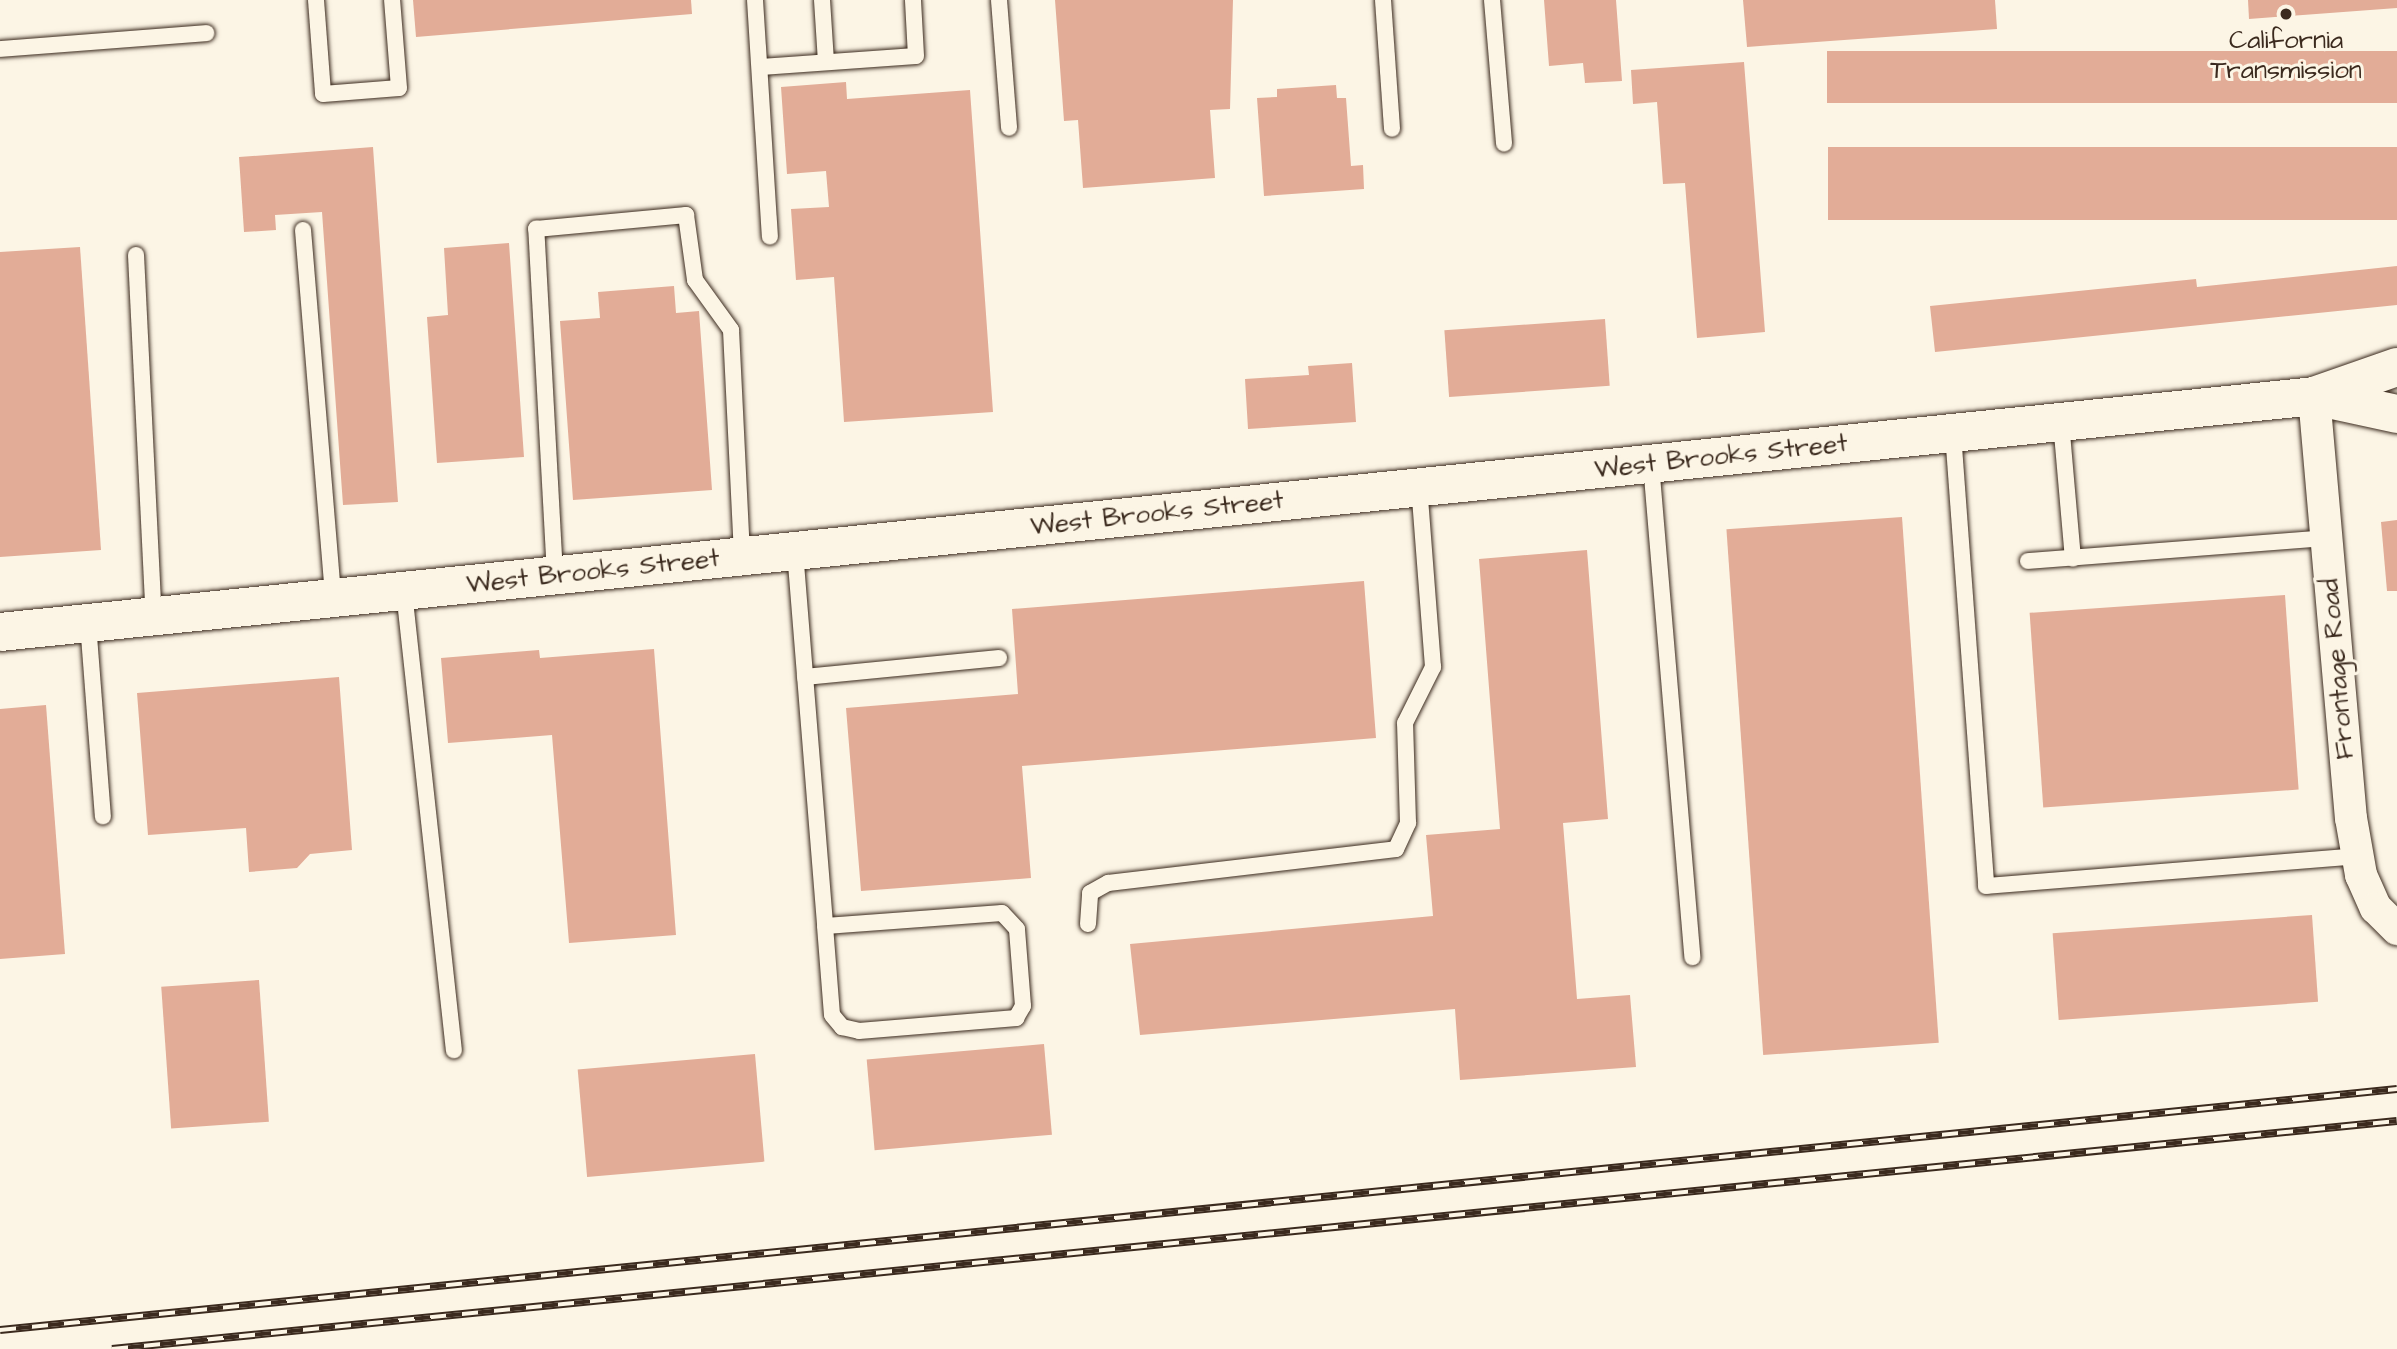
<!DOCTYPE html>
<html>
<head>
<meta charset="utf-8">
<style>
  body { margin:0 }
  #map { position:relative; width:2397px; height:1349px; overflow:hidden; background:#fcf5e5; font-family:"Architects Daughter",sans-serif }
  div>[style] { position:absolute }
  .building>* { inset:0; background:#e2ac97; transform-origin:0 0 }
  .roads { filter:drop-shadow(0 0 2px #3b2a1e) drop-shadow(0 0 2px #3b2a1e) }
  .service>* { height:16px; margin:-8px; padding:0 8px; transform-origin:8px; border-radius:8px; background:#fcf5e5 }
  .minor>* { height:32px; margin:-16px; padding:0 16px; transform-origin:16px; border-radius:16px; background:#fcf5e5 }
  .tertiary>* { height:38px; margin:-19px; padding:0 19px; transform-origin:19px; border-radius:19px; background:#fcf5e5 }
  .secondary>* { height:38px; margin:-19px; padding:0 19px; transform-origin:19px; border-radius:19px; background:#fcf5e5 }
  .rail>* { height:8px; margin-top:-4px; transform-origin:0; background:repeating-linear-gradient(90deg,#fcf5e5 0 16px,#3b2a1e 0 32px); box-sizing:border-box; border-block:2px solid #3b2a1e }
  .dots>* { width:19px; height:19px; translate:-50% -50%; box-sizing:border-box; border:4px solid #fcf5e5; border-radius:50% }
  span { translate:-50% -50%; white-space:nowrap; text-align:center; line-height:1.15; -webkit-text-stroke:6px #fcf5e5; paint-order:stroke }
  .poi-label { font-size:26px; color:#3b2a1e }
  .street-label { font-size:26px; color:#3b2a1e }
</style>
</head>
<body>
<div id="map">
  <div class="building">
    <i style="clip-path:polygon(413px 0,691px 0,692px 14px,416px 37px)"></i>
    <i style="clip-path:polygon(1055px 0,1233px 0,1230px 109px,1210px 110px,1215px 178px,1083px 188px,1078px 120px,1064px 121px)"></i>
    <i style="clip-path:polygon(1544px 0,1616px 0,1622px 81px,1585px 83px,1583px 63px,1549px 66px)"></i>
    <i style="clip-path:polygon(1743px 0,1995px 0,1997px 29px,1747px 47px)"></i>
    <i style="clip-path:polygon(2248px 0,2397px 0,2397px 8px,2249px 19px)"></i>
    <i style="left:2397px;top:51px;width:52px;height:570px;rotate:90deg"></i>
    <i style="clip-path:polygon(1744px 62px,1765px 332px,1697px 338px,1685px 183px,1663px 184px,1657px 102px,1633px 104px,1631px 70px)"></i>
    <i style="clip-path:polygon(846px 82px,847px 99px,970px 90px,993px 412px,844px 422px,834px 277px,796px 280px,791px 209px,829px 207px,826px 171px,787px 174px,781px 87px)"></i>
    <i style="clip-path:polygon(1336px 85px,1337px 98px,1346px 98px,1351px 166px,1363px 165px,1364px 189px,1264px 196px,1257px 98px,1277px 97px,1277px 89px)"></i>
    <i style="clip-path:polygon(373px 147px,398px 502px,343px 505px,322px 212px,275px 215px,276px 230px,244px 232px,239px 157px)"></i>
    <i style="left:2397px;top:147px;width:73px;height:569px;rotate:90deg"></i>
    <i style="clip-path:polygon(509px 243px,524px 457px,437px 463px,427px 317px,448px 315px,444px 248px)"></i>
    <i style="clip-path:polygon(80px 247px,101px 550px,0 557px,0 252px)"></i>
    <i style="clip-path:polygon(2397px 266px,2397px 305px,1935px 352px,1930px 306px,2196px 279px,2197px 287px)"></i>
    <i style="clip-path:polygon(674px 286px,676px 313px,699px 311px,712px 490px,573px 500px,560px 321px,600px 318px,598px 292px)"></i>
    <i style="left:1605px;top:319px;width:67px;height:161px;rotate:86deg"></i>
    <i style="clip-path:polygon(1352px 363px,1356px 422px,1248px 429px,1245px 379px,1309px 375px,1308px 366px)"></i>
    <i style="left:1902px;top:517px;width:527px;height:176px;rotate:86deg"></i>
    <i style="clip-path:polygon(2397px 520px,2397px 591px,2387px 591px,2381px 522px)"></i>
    <i style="clip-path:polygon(1587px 550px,1608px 819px,1563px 823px,1577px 999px,1630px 995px,1636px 1067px,1460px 1080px,1455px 1009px,1140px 1035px,1130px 944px,1433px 916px,1426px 835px,1500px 829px,1479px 559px)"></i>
    <i style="clip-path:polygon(1364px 581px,1376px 738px,1022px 766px,1031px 878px,861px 891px,846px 708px,1018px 694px,1012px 609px)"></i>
    <i style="left:2285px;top:595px;width:195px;height:256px;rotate:86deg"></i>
    <i style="clip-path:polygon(654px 649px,676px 935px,569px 943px,552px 735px,448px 743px,441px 658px,539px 650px,540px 658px)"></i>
    <i style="clip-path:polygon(339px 677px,352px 850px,310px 854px,297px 868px,249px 872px,246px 828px,148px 835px,137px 693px)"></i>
    <i style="clip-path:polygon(46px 705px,65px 954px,0 959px,0 709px)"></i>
    <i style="left:2312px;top:915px;width:87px;height:260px;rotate:86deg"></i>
    <i style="left:259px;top:980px;width:142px;height:98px;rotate:86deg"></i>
    <i style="left:1044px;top:1044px;width:91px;height:178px;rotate:85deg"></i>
    <i style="left:755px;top:1054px;width:108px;height:178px;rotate:85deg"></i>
  </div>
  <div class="roads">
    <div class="service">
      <i style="left:316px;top:0;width:94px;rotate:85.7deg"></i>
      <i style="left:323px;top:94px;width:76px;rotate:-4.5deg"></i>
      <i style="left:399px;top:88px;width:88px;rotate:-94.5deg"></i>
      <i style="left:755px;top:0;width:237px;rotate:86.4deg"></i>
      <i style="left:822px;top:0;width:62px;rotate:86.3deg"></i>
      <i style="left:999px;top:0;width:128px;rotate:85.5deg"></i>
      <i style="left:1383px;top:0;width:129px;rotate:86deg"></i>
      <i style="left:1492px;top:0;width:144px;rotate:85.2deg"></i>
      <i style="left:0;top:49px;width:207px;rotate:-4.4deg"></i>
      <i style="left:761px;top:67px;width:155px;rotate:-4.1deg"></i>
      <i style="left:916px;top:56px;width:56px;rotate:-93.1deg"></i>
      <i style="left:303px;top:230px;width:369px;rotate:85.3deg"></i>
      <i style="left:136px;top:255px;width:362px;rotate:87.2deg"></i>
      <i style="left:2061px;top:422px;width:137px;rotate:85deg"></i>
      <i style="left:1953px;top:433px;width:454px;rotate:85.8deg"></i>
      <i style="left:1986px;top:886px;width:373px;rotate:-4.6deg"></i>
      <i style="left:1651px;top:464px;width:495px;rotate:85.2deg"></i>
      <i style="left:795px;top:551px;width:376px;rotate:85.4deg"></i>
      <i style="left:825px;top:926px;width:89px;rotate:85.5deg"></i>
      <i style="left:832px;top:1015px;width:16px;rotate:50deg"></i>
      <i style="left:842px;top:1027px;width:17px;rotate:13deg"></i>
      <i style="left:859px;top:1031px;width:158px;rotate:-4.7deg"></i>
      <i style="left:1016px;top:1018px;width:14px;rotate:-60deg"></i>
      <i style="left:1023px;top:1006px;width:77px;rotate:-94.5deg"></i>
      <i style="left:1017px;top:929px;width:22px;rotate:-133deg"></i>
      <i style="left:1002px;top:913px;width:177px;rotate:175.8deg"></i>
      <i style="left:2028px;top:561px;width:300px;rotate:-4.4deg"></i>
      <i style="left:555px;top:575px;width:347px;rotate:-93.1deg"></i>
      <i style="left:536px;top:229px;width:151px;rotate:-5.3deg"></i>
      <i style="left:686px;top:215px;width:66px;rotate:82.1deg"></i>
      <i style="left:695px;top:280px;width:62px;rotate:54.2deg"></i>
      <i style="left:731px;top:330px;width:227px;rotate:87.2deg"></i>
      <i style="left:404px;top:591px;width:462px;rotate:83.8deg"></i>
      <i style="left:88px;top:623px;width:194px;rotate:85.6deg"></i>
      <i style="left:805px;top:677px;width:195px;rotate:-5.6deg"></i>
      <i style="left:1088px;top:924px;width:31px;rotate:-86deg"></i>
      <i style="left:1090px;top:893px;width:21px;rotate:-29deg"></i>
      <i style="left:1108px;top:883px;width:290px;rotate:-6.7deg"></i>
      <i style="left:1396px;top:849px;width:29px;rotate:-65deg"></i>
      <i style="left:1408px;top:823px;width:100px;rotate:-91.7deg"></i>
      <i style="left:1405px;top:723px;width:63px;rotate:-63.4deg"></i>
      <i style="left:1433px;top:667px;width:181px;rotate:-94.4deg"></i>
    </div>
    <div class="minor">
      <i style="left:2314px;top:396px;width:424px;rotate:85deg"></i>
      <i style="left:2351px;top:818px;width:58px;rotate:80deg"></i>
      <i style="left:2361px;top:875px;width:36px;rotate:66deg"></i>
      <i style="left:2376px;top:908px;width:30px;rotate:45deg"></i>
    </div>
    <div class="tertiary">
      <i style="left:0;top:632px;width:2326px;rotate:-5.82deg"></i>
    </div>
    <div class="secondary">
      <i style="left:2314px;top:396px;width:88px;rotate:-19.3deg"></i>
      <i style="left:2314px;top:396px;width:85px;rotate:12.2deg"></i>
    </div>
  </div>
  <div class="rail">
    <i style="left:0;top:1330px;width:2409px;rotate:-5.74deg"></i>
    <i style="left:112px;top:1349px;width:2296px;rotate:-5.7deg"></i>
  </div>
  <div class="dots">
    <i style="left:2286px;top:14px;background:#3b2a1e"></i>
  </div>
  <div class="poi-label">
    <span style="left:2286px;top:56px">California<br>Transmission</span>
  </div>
  <div class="street-label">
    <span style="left:1721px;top:457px;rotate:-6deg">West Brooks Street</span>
    <span style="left:1157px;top:514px;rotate:-6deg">West Brooks Street</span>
    <span style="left:593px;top:572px;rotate:-6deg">West Brooks Street</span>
    <span style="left:2338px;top:669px;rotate:-95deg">Frontage Road</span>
  </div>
</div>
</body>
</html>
